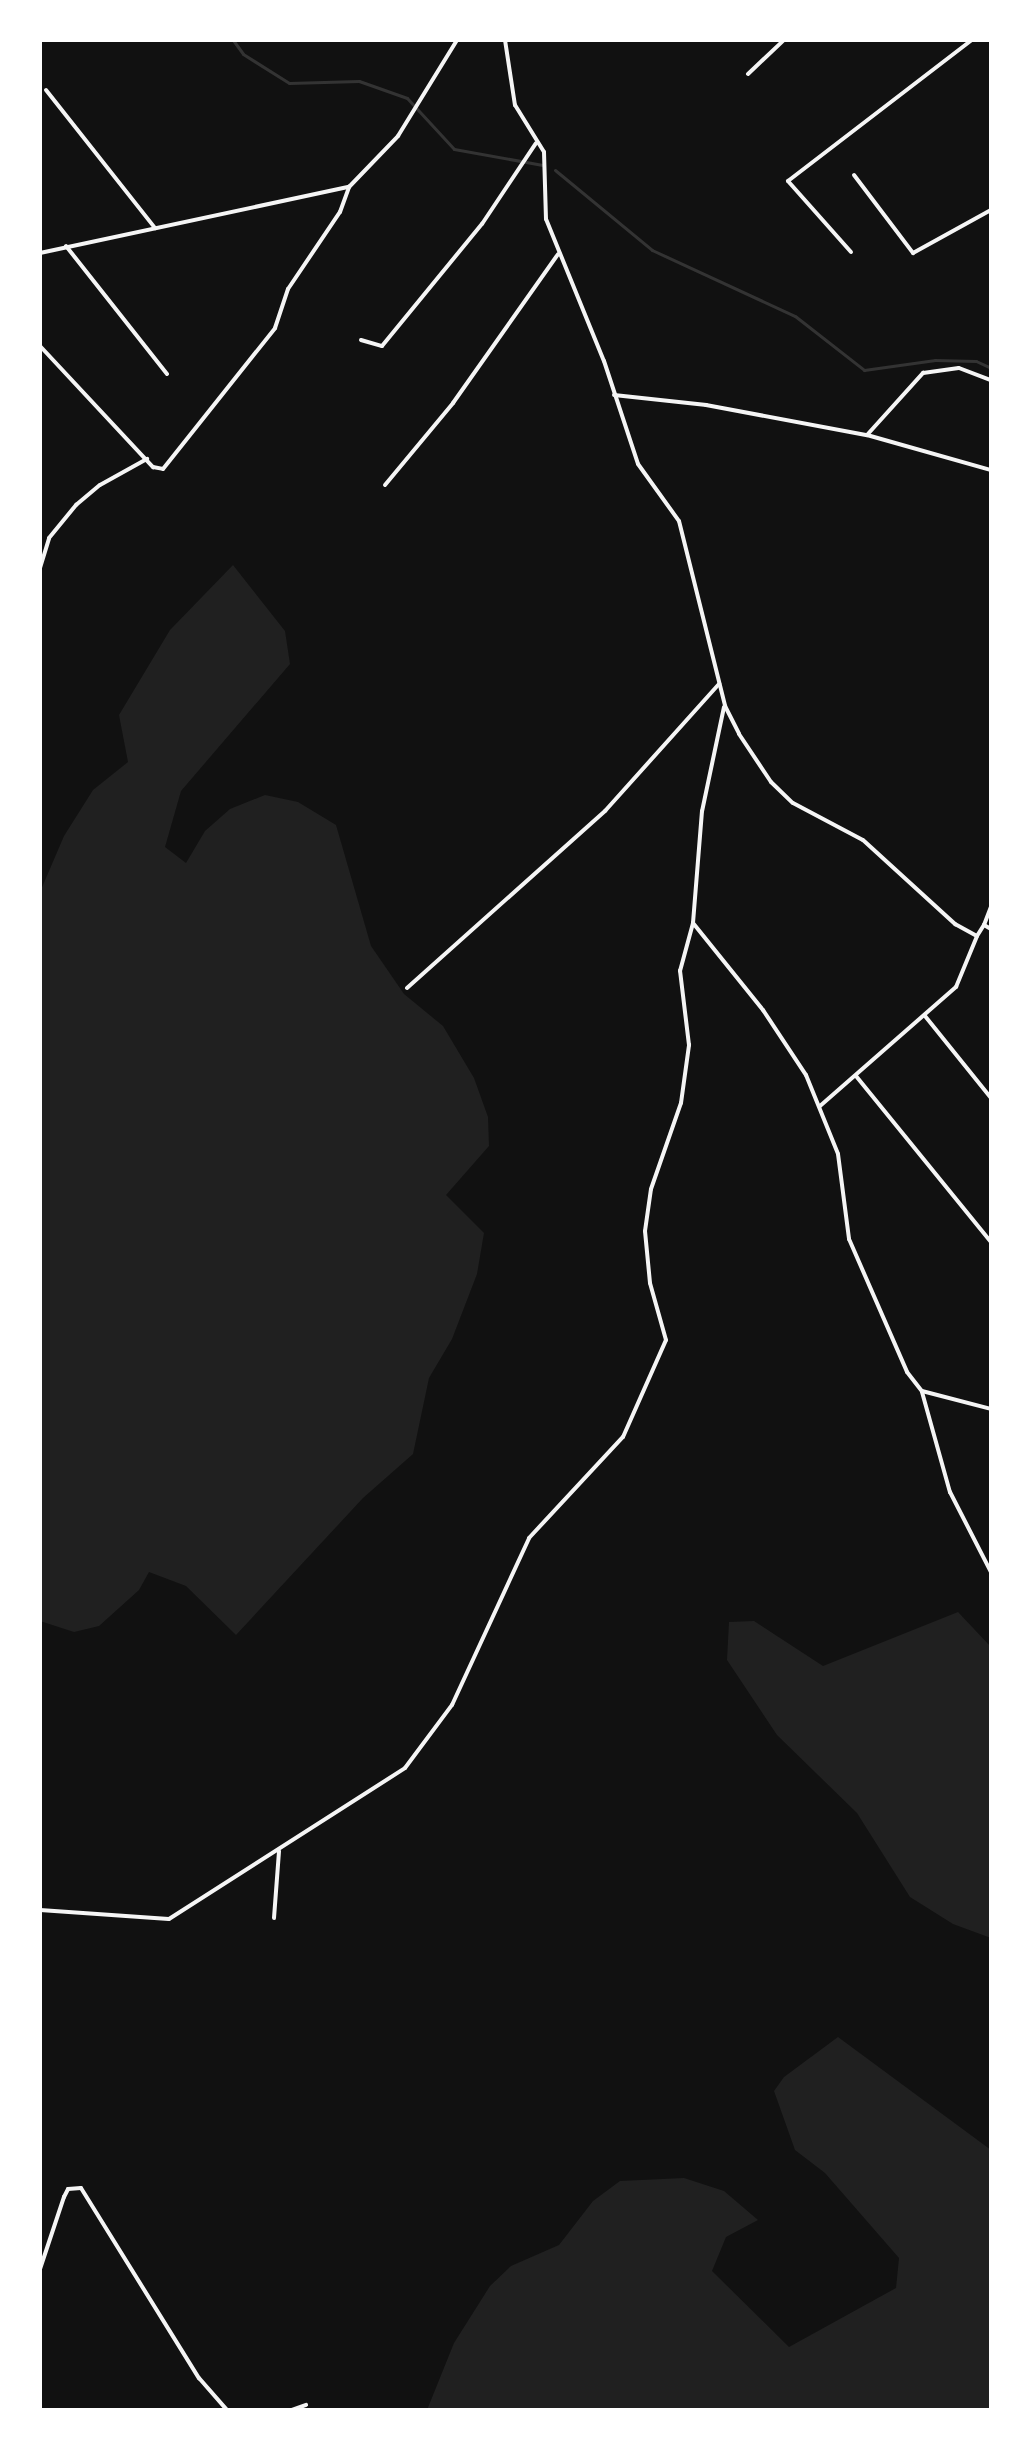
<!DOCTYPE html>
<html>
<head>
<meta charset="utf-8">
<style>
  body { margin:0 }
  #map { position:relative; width:1031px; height:2450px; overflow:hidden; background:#111; font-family:Roboto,sans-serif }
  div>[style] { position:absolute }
  .green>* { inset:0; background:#202020 }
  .stream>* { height:3px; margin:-1.5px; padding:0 1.5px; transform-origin:1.5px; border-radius:1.5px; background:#333 }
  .minor>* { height:4px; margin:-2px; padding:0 2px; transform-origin:2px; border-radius:2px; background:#f5f5f5 }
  span { translate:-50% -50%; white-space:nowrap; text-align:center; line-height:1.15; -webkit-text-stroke:6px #fff; paint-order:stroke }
  .frame { position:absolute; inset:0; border:42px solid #fff; pointer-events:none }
</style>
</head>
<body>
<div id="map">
  <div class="green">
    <i style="clip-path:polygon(233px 565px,285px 631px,290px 664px,181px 791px,165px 847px,186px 863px,205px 831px,230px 809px,265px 795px,298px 802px,336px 825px,371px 946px,404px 994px,443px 1026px,474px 1078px,488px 1117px,489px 1146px,446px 1195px,484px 1233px,477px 1274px,452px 1339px,429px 1378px,413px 1454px,363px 1498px,236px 1635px,186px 1586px,149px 1572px,139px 1590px,99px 1626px,74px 1632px,40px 1621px,40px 892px,64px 836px,93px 790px,128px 762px,119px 715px,170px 630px)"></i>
    <i style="clip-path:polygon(958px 1612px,991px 1647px,991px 1938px,953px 1924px,910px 1897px,857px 1813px,777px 1735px,727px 1660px,729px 1622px,754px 1621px,823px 1666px)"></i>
    <i style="clip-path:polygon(838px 2037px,991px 2150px,991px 2410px,427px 2410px,454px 2343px,490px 2286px,511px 2266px,559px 2245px,593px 2201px,620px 2181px,684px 2178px,724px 2191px,758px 2220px,726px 2237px,712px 2271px,789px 2347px,896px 2288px,899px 2258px,825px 2173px,795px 2150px,774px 2091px,784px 2077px)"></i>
  </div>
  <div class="stream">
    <i style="left:233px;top:40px;width:17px;rotate:54deg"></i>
    <i style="left:243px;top:54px;width:54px;rotate:32.2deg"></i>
    <i style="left:289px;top:83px;width:70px;rotate:-1.6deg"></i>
    <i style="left:359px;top:81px;width:51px;rotate:19.5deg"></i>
    <i style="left:407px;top:98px;width:69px;rotate:47.3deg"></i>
    <i style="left:454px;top:149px;width:90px;rotate:10.2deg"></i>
    <i style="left:555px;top:170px;width:126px;rotate:39.5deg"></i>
    <i style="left:652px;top:250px;width:157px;rotate:24.8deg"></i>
    <i style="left:795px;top:316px;width:88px;rotate:38deg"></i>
    <i style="left:864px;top:370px;width:72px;rotate:-8deg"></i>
    <i style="left:935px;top:360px;width:41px;rotate:1.4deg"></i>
    <i style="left:976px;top:361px;width:17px;rotate:25deg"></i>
  </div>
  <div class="minor">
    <i style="left:505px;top:40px;width:66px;rotate:81.3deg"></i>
    <i style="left:515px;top:105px;width:55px;rotate:58.3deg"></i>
    <i style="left:544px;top:152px;width:67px;rotate:88.3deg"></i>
    <i style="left:546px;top:219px;width:153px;rotate:67.8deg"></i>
    <i style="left:604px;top:361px;width:108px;rotate:71.7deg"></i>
    <i style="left:638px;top:464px;width:70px;rotate:54.3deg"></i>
    <i style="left:679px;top:521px;width:191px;rotate:76deg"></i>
    <i style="left:725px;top:706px;width:31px;rotate:63deg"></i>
    <i style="left:739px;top:734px;width:58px;rotate:56.3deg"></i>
    <i style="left:771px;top:782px;width:30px;rotate:44deg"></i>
    <i style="left:793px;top:803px;width:79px;rotate:27.9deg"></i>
    <i style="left:863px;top:840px;width:125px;rotate:42.4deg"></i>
    <i style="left:955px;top:924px;width:25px;rotate:29deg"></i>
    <i style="left:977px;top:936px;width:13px;rotate:-58deg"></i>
    <i style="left:984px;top:925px;width:8px;rotate:30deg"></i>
    <i style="left:748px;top:74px;width:50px;rotate:-43.4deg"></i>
    <i style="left:46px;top:90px;width:176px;rotate:51.7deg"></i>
    <i style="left:854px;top:175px;width:98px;rotate:52.9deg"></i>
    <i style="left:913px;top:253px;width:89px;rotate:-28.9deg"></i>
    <i style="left:66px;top:246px;width:163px;rotate:51.7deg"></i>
    <i style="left:851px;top:252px;width:95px;rotate:-131.6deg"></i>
    <i style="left:788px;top:181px;width:232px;rotate:-37.5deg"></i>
    <i style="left:40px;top:253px;width:316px;rotate:-12.1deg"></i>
    <i style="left:361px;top:340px;width:22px;rotate:16deg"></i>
    <i style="left:382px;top:346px;width:158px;rotate:-50.7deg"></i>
    <i style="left:482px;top:224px;width:97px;rotate:-56.3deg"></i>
    <i style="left:40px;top:346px;width:166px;rotate:47deg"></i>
    <i style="left:153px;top:467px;width:10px;rotate:11deg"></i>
    <i style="left:163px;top:469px;width:180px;rotate:-51.5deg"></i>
    <i style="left:275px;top:328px;width:41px;rotate:-71.6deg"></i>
    <i style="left:288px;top:289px;width:93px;rotate:-56deg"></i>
    <i style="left:340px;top:212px;width:27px;rotate:-70deg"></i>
    <i style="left:349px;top:187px;width:71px;rotate:-46.1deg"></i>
    <i style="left:398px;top:136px;width:113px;rotate:-58.4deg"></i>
    <i style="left:614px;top:395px;width:93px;rotate:6.2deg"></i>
    <i style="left:706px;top:405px;width:164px;rotate:10.6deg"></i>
    <i style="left:867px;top:435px;width:129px;rotate:15.8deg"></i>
    <i style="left:867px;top:435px;width:84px;rotate:-47.9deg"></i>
    <i style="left:923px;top:373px;width:36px;rotate:-8deg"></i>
    <i style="left:959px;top:368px;width:34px;rotate:21deg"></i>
    <i style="left:385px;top:485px;width:107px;rotate:-50.3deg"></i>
    <i style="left:453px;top:403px;width:182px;rotate:-54.8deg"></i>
    <i style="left:40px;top:568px;width:31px;rotate:-73deg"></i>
    <i style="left:49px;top:538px;width:43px;rotate:-50.7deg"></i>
    <i style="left:76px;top:505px;width:31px;rotate:-40deg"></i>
    <i style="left:100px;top:485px;width:54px;rotate:-29deg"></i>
    <i style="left:724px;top:707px;width:106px;rotate:101.9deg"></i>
    <i style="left:702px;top:811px;width:112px;rotate:94.6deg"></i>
    <i style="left:693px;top:923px;width:112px;rotate:51.2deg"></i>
    <i style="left:763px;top:1010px;width:78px;rotate:56.5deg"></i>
    <i style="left:806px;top:1075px;width:85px;rotate:67.9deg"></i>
    <i style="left:838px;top:1154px;width:86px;rotate:82.6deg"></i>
    <i style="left:849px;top:1239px;width:145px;rotate:66.4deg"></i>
    <i style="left:907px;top:1372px;width:24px;rotate:52deg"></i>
    <i style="left:922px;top:1391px;width:71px;rotate:14.6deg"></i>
    <i style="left:984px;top:925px;width:19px;rotate:-69deg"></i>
    <i style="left:407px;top:988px;width:266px;rotate:-41.8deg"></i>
    <i style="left:605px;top:811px;width:171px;rotate:-48.1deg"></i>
    <i style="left:925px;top:1016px;width:105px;rotate:51.2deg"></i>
    <i style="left:856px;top:1076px;width:214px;rotate:50.9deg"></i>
    <i style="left:820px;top:1106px;width:181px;rotate:-41.2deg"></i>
    <i style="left:956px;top:987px;width:55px;rotate:-67.6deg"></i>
    <i style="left:922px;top:1392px;width:104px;rotate:74.4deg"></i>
    <i style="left:950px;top:1492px;width:90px;rotate:62.9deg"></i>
    <i style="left:40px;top:1910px;width:129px;rotate:4deg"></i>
    <i style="left:169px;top:1919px;width:280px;rotate:-32.6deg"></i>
    <i style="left:405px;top:1768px;width:79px;rotate:-53.3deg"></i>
    <i style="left:452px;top:1705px;width:184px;rotate:-65.2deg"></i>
    <i style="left:529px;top:1538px;width:138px;rotate:-47.1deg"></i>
    <i style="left:623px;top:1437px;width:106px;rotate:-66.1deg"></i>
    <i style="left:666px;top:1340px;width:59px;rotate:-105.7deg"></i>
    <i style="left:650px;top:1283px;width:52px;rotate:-95.5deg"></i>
    <i style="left:645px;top:1231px;width:42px;rotate:-81.9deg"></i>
    <i style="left:651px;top:1189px;width:91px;rotate:-70.8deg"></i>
    <i style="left:681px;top:1103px;width:59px;rotate:-82.1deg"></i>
    <i style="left:689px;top:1045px;width:75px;rotate:-96.9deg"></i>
    <i style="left:680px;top:971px;width:50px;rotate:-74.8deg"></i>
    <i style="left:274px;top:1918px;width:67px;rotate:-85.7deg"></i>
    <i style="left:40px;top:2269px;width:76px;rotate:-71.6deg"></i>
    <i style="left:64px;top:2197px;width:9px;rotate:-63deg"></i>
    <i style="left:68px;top:2189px;width:13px;rotate:-4deg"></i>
    <i style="left:81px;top:2188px;width:224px;rotate:58.2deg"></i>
    <i style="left:199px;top:2378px;width:43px;rotate:48.8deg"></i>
    <i style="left:292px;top:2410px;width:15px;rotate:-20deg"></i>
  </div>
  <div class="frame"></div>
</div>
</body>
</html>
